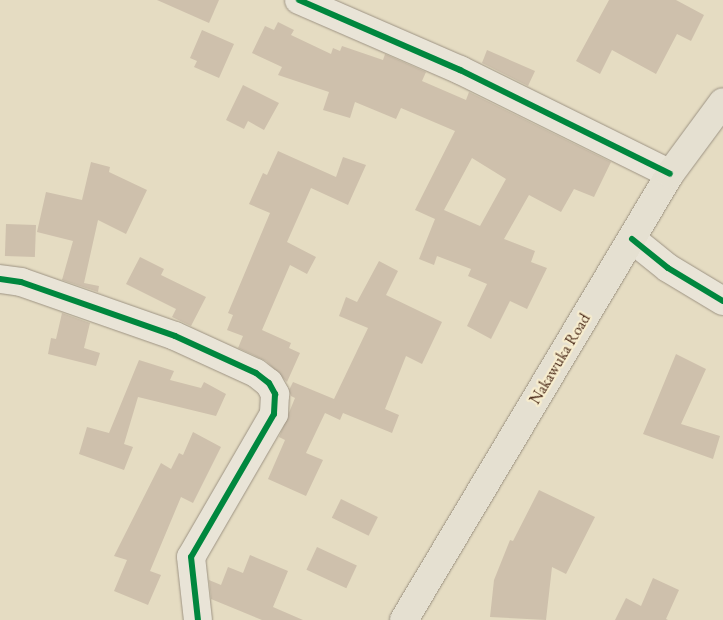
<!DOCTYPE html>
<html>
<head>
<meta charset="utf-8">
<style>
  body { margin:0 }
  #map { position:relative; width:723px; height:620px; overflow:hidden; background:#e5dcc2; font-family:"EB Garamond",serif }
  div>[style] { position:absolute }
  .building>* { inset:0; background:#cec0ac; transform-origin:0 0 }
  .roads { filter:drop-shadow(0 0 1px #9d9383) drop-shadow(0 0 1px #9d9383) }
  .minor>* { height:28px; margin:-14px; padding:0 14px; transform-origin:14px; border-radius:14px; background:#e9e4d7 }
  .major>* { height:28px; margin:-14px; padding:0 14px; transform-origin:14px; border-radius:14px; background:#e5e0d1 }
  .cycleway>* { height:6px; margin:-3px; padding:0 3px; transform-origin:3px; border-radius:3px; background:#00873e }
  span { translate:-50% -50%; white-space:nowrap; text-align:center; line-height:1.15; -webkit-text-stroke:4.5px #f7edce; paint-order:stroke }
  .street-label { font-size:16px; color:#492816 }
</style>
</head>
<body>
<div id="map">
  <div class="building">
    <i style="clip-path:polygon(157px 0,219px 0,209px 23px)"></i>
    <i style="clip-path:polygon(609px 0,676px 0,704px 15px,691px 41px,677px 34px,656px 74px,612px 50px,600px 74px,576px 61px)"></i>
    <i style="clip-path:polygon(evenodd,278px 22px,294px 30px,291px 35px,331px 54px,333px 48px,340px 51px,342px 46px,383px 60px,385px 54px,426px 72px,422px 81px,466px 100px,469px 92px,611px 162px,594px 197px,574px 189px,561px 212px,529px 195px,504px 239px,535px 251px,531px 262px,547px 268px,527px 309px,510px 301px,491px 339px,467px 326px,487px 284px,468px 276px,471px 269px,437px 256px,434px 265px,419px 259px,435px 219px,415px 210px,455px 131px,401px 108px,396px 119px,355px 102px,350px 118px,323px 110px,329px 92px,278px 75px,282px 67px,252px 53px,265px 26px,274px 30px,278px 22px,472px 158px,506px 179px,480px 226px,444px 210px,472px 158px)"></i>
    <i style="clip-path:polygon(202px 30px,234px 44px,219px 78px,194px 67px,197px 61px,190px 58px)"></i>
    <i style="clip-path:polygon(487px 50px,535px 71px,528px 86px,482px 63px)"></i>
    <i style="clip-path:polygon(243px 85px,279px 103px,264px 130px,248px 121px,244px 129px,226px 120px)"></i>
    <i style="clip-path:polygon(278px 151px,336px 177px,343px 157px,366px 165px,348px 205px,311px 188px,287px 242px,316px 257px,307px 274px,290px 265px,262px 330px,291px 343px,289px 348px,300px 353px,287px 382px,266px 361px,238px 348px,243px 336px,227px 330px,233px 315px,228px 313px,270px 213px,249px 204px,263px 173px,267px 175px)"></i>
    <i style="clip-path:polygon(91px 162px,110px 167px,109px 172px,147px 190px,126px 234px,98px 220px,84px 283px,99px 286px,98px 292px,62px 280px,73px 241px,37px 232px,46px 192px,82px 200px)"></i>
    <i style="left:6px;top:224px;width:30px;height:32px;rotate:2deg"></i>
    <i style="clip-path:polygon(140px 257px,164px 269px,161px 275px,206px 297px,191px 326px,172px 317px,176px 309px,126px 284px)"></i>
    <i style="clip-path:polygon(379px 261px,398px 271px,386px 295px,442px 322px,422px 364px,406px 356px,385px 409px,399px 415px,392px 433px,343px 413px,340px 420px,325px 413px,306px 453px,323px 460px,306px 496px,268px 479px,285px 440px,279px 437px,295px 398px,291px 396px,289px 390px,293px 382px,334px 399px,368px 328px,339px 316px,346px 297px,357px 302px)"></i>
    <i style="clip-path:polygon(62px 313px,90px 323px,84px 348px,100px 353px,96px 366px,48px 354px,51px 338px,56px 339px)"></i>
    <i style="clip-path:polygon(676px 354px,706px 369px,681px 424px,720px 436px,713px 459px,643px 434px)"></i>
    <i style="clip-path:polygon(139px 360px,174px 371px,170px 380px,201px 388px,204px 382px,226px 394px,216px 416px,138px 397px,124px 444px,133px 447px,124px 470px,79px 454px,87px 427px,109px 433px)"></i>
    <i style="clip-path:polygon(193px 432px,221px 447px,193px 503px,181px 497px,150px 571px,161px 575px,148px 605px,114px 591px,127px 560px,114px 556px,161px 463px,171px 469px,179px 453px,183px 455px)"></i>
    <i style="clip-path:polygon(539px 490px,595px 517px,566px 574px,552px 567px,546px 620px,490px 617px,494px 580px,510px 540px,513px 541px)"></i>
    <i style="left:341px;top:499px;width:41px;height:21px;rotate:26deg"></i>
    <i style="left:317px;top:547px;width:44px;height:25px;rotate:25deg"></i>
    <i style="clip-path:polygon(250px 555px,288px 571px,273px 607px,303px 620px,262px 620px,211px 599px,209px 580px,221px 585px,228px 567px,243px 573px)"></i>
    <i style="clip-path:polygon(653px 578px,679px 590px,666px 619px,668px 620px,615px 620px,626px 598px,641px 606px)"></i>
  </div>
  <div class="roads">
    <div class="minor">
      <i style="left:299px;top:0;width:176px;rotate:23.5deg"></i>
      <i style="left:460px;top:70px;width:234px;rotate:26.3deg"></i>
      <i style="left:632px;top:239px;width:46px;rotate:38.9deg"></i>
      <i style="left:668px;top:268px;width:64px;rotate:31deg"></i>
      <i style="left:0;top:279px;width:21px;rotate:8deg"></i>
      <i style="left:21px;top:282px;width:163px;rotate:19.3deg"></i>
      <i style="left:175px;top:336px;width:89px;rotate:24.6deg"></i>
      <i style="left:256px;top:373px;width:16px;rotate:38deg"></i>
      <i style="left:269px;top:383px;width:13px;rotate:61deg"></i>
      <i style="left:275px;top:394px;width:20px;rotate:93deg"></i>
      <i style="left:274px;top:414px;width:165px;rotate:120.1deg"></i>
      <i style="left:191px;top:557px;width:63px;rotate:83.7deg"></i>
    </div>
    <div class="major">
      <i style="left:404px;top:620px;width:519px;rotate:-59.19deg"></i>
      <i style="left:670px;top:174px;width:89px;rotate:-53.6deg"></i>
    </div>
  </div>
  <div class="cycleway">
    <i style="left:299px;top:0;width:176px;rotate:23.5deg"></i>
    <i style="left:460px;top:70px;width:234px;rotate:26.3deg"></i>
    <i style="left:632px;top:239px;width:46px;rotate:38.9deg"></i>
    <i style="left:668px;top:268px;width:64px;rotate:31deg"></i>
    <i style="left:0;top:279px;width:21px;rotate:8deg"></i>
    <i style="left:21px;top:282px;width:163px;rotate:19.3deg"></i>
    <i style="left:175px;top:336px;width:89px;rotate:24.6deg"></i>
    <i style="left:256px;top:373px;width:16px;rotate:38deg"></i>
    <i style="left:269px;top:383px;width:13px;rotate:61deg"></i>
    <i style="left:275px;top:394px;width:20px;rotate:93deg"></i>
    <i style="left:274px;top:414px;width:165px;rotate:120.1deg"></i>
    <i style="left:191px;top:557px;width:63px;rotate:83.7deg"></i>
  </div>
  <div class="street-label">
    <span style="left:560px;top:359px;rotate:-59deg">Nakawuka Road</span>
  </div>
</div>
</body>
</html>
